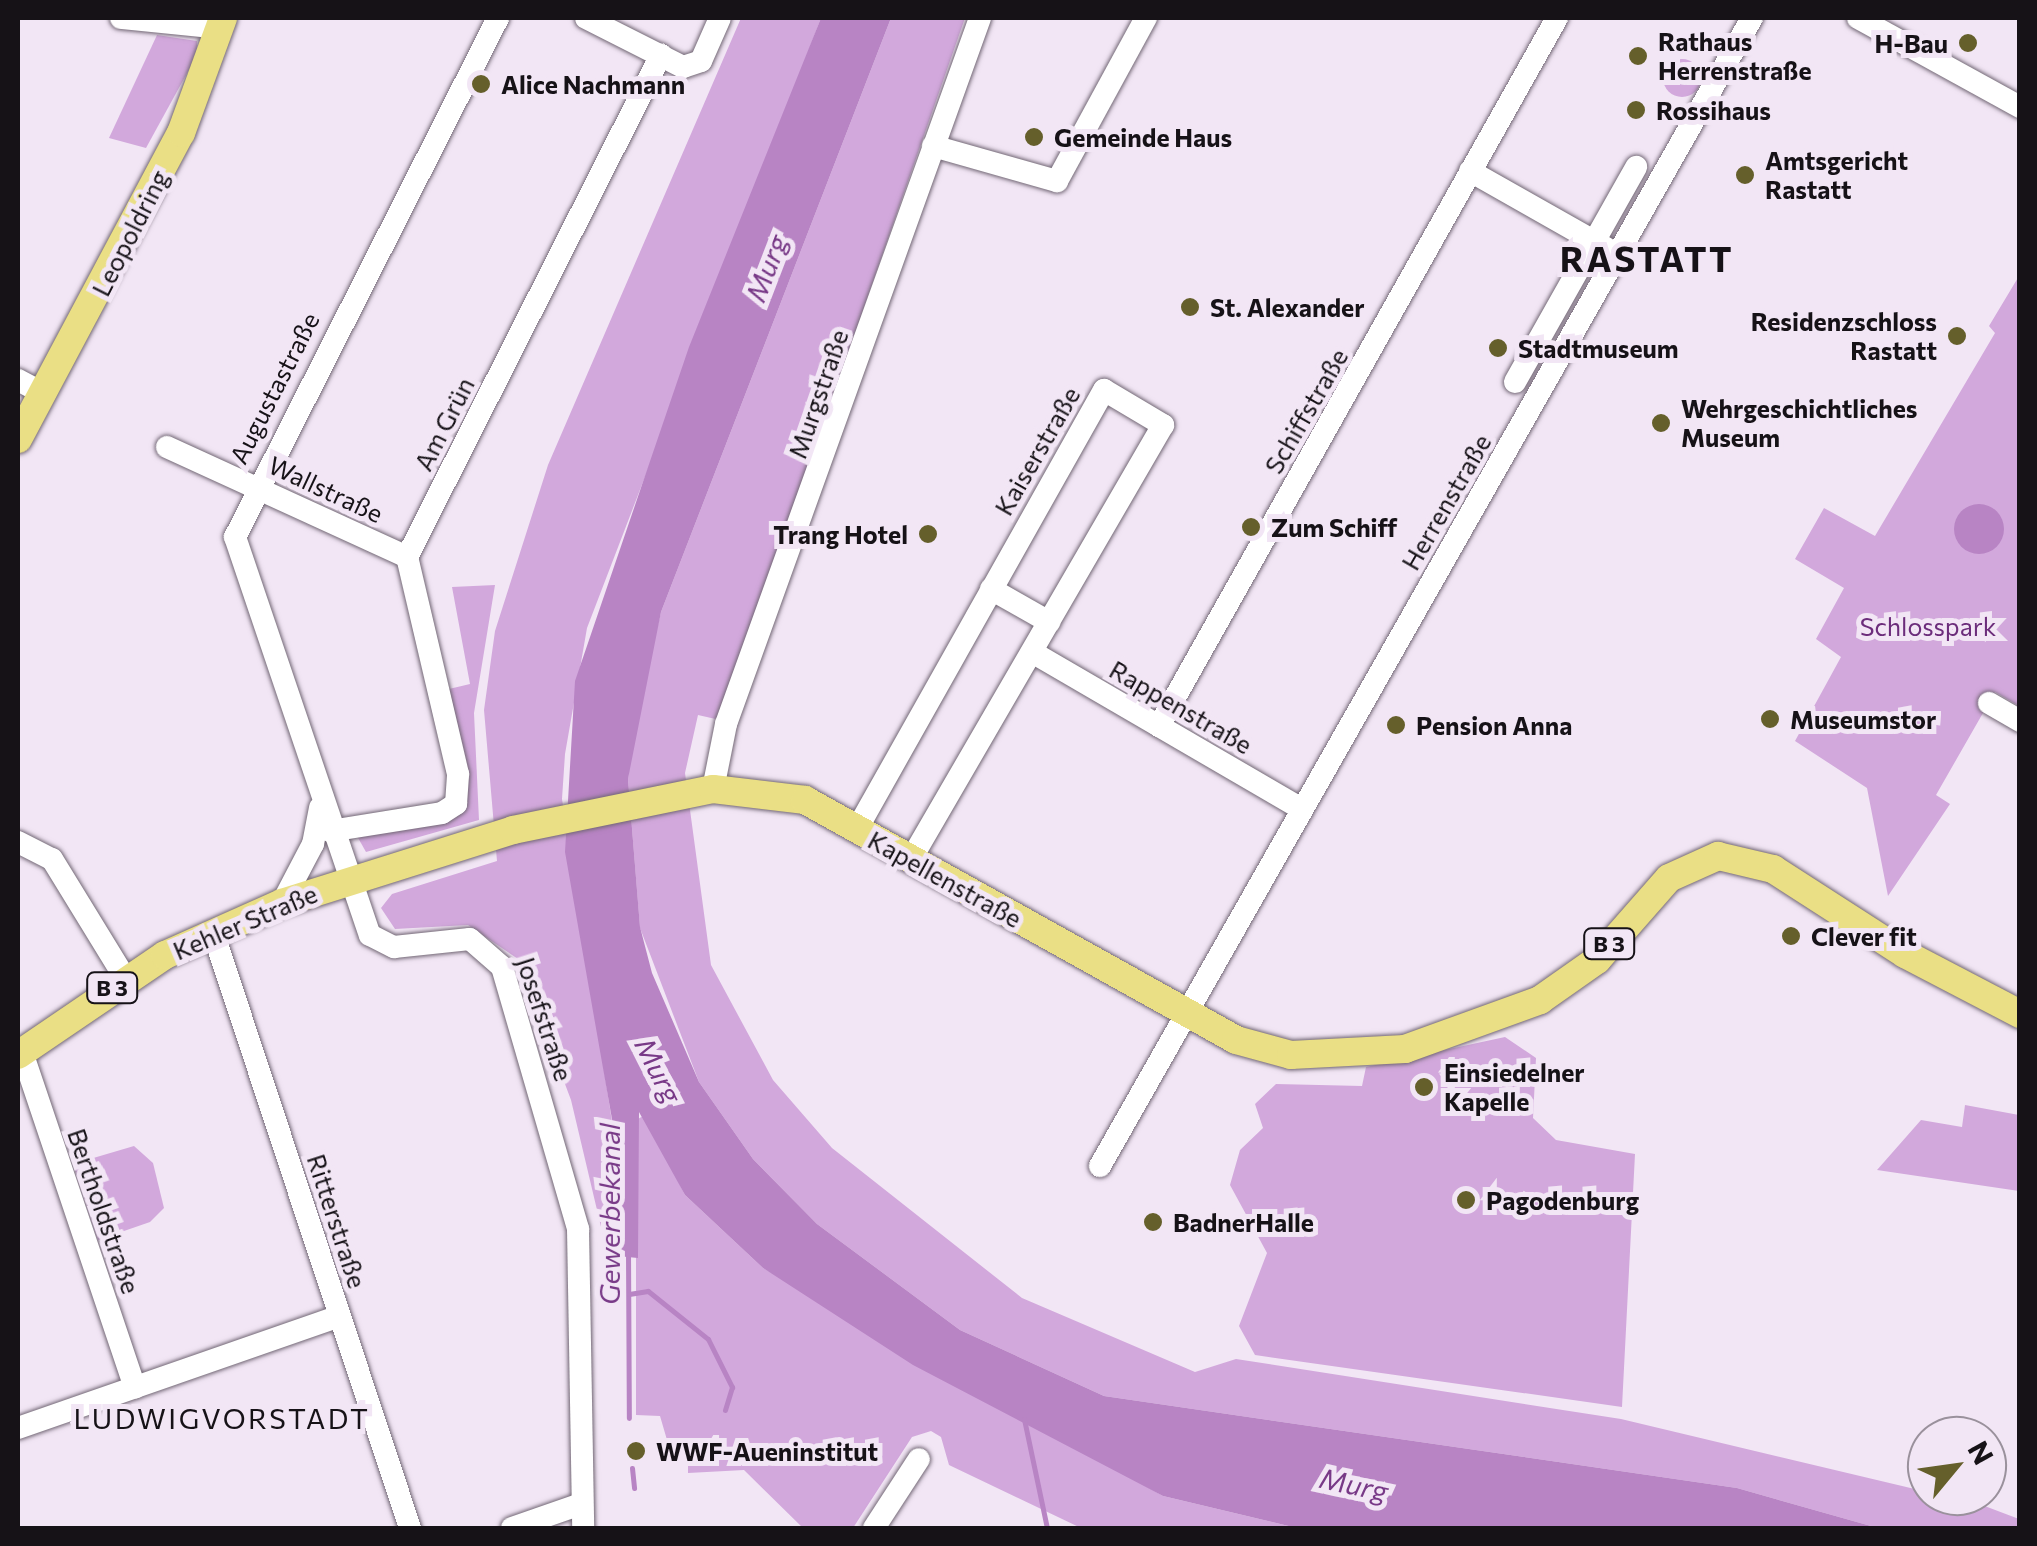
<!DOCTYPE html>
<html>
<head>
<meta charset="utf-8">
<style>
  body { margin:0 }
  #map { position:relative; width:2037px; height:1546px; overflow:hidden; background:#f2e6f5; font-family:Commissioner,sans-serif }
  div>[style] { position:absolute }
  .green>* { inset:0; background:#d2a8dc }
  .round { border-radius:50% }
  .water>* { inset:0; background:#b884c4 }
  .stream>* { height:5px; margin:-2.5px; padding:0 2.5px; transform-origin:2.5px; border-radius:2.5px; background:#b884c4 }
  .roads { filter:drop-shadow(0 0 2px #726775) drop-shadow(0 0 2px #726775) }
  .minor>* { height:22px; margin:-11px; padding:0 11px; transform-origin:11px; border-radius:11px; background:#fff }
  .major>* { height:28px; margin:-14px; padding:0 14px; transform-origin:14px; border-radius:14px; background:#eadf85 }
  .dots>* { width:28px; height:28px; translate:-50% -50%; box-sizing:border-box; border:5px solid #f2e6f5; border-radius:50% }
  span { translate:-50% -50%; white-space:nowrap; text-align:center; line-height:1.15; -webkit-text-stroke:10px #f2e6f5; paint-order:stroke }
  .shield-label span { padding:2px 8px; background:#f2e6f5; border:2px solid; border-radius:8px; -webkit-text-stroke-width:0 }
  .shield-label { font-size:22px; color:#161217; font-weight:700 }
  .poi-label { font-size:25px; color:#161217; font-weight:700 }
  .left { translate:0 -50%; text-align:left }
  .right { translate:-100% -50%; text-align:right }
  .street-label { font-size:25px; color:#161217 }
  .park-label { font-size:25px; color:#6c2d7b }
  .water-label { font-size:28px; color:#783987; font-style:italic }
  .neighbourhood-label { font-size:28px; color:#161217; letter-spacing:2.5px }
  .district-label { font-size:35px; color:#161217; font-weight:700; letter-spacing:2.5px }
  .frame { position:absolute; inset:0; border:20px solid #161217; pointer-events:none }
  .north { position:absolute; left:1907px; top:1416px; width:100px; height:100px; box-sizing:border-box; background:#f2e6f5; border:2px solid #9a919c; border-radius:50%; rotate:61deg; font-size:28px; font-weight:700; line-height:40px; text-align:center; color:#161217 }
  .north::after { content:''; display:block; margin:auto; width:35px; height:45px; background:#655f2b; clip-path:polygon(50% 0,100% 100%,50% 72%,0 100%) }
</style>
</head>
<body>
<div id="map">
  <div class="green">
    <i style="clip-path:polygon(741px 18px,821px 18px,587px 628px,565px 754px,562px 799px,615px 1141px,618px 1247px,606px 1248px,571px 1100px,518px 959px,468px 925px,395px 929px,381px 908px,392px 894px,497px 861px,484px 710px,495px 631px,548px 465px)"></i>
    <i style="clip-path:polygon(891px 18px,965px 18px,720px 720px,698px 715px,685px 773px,711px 965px,773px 1080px,832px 1148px,1022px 1298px,1195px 1372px,1236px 1359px,1621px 1419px,1982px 1505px,2019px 1519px,2019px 1528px,1878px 1528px,1737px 1488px,1104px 1396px,960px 1330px,817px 1224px,753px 1159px,699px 1082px,640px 928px,628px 779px,635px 721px,661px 612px)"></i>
    <i style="clip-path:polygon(157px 35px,197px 41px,197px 55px,146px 148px,109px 138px)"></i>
    <i class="round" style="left:1663px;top:59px;width:38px;height:38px"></i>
    <i style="clip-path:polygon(2019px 276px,2019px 706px,1995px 692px,1936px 795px,1950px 804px,1888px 896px,1867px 788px,1795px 741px,1841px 657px,1816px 639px,1844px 588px,1795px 559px,1824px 508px,1875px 536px,1995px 333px,1989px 326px)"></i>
    <i style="clip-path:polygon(495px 585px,474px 713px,479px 820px,366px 852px,357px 836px,447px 821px,449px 689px,470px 684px,452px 587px)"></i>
    <i style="clip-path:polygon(1505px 1037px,1536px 1058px,1533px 1118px,1556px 1140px,1635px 1154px,1622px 1407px,1255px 1355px,1239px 1326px,1267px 1253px,1230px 1185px,1240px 1150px,1263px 1128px,1255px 1104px,1276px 1084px,1362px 1086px,1366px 1067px)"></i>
    <i style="clip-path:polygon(1965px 1105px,2019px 1115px,2019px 1191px,1877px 1170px,1921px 1120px,1962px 1127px)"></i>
    <i style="clip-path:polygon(645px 1115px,685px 1195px,763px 1268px,1163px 1496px,1297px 1528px,1081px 1528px,949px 1465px,941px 1437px,931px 1431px,912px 1437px,853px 1528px,803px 1528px,744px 1470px,688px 1473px,688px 1461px,672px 1457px,660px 1416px,636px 1415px,636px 1120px)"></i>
    <i style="clip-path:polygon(134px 1146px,153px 1163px,164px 1208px,150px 1222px,98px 1240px,73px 1164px)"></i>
  </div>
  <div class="water">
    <i style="clip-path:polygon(821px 18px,891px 18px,661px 612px,628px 779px,640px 927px,652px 973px,699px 1082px,753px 1159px,817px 1224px,960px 1330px,1104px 1396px,1737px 1488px,1878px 1528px,1297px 1528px,1163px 1496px,913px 1365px,763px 1268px,685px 1195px,639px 1112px,638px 1258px,617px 1256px,616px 1142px,565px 852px,575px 681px,689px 347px)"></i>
    <i class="round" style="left:1954px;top:504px;width:50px;height:50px"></i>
  </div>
  <div class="stream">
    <i style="left:628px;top:1251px;width:167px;rotate:89.7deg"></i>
    <i style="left:629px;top:1294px;width:19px;rotate:-9deg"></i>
    <i style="left:648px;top:1291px;width:77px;rotate:38.7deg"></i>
    <i style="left:708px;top:1339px;width:54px;rotate:63.4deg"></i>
    <i style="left:732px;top:1387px;width:24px;rotate:107deg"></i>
    <i style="left:1024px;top:1419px;width:111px;rotate:78.1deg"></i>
    <i style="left:632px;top:1468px;width:20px;rotate:84deg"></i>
  </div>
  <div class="roads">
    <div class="minor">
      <i style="left:121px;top:18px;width:100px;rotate:5.7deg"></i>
      <i style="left:498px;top:18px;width:582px;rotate:116.87deg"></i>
      <i style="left:235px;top:537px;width:420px;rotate:71.3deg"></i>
      <i style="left:370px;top:935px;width:27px;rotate:27deg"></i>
      <i style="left:394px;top:947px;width:76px;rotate:-6deg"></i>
      <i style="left:470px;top:939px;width:43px;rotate:41.2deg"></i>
      <i style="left:502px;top:967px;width:273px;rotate:73.8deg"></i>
      <i style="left:578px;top:1229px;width:299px;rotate:89deg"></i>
      <i style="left:586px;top:18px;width:109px;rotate:26.8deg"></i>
      <i style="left:683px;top:67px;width:19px;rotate:-18deg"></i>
      <i style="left:701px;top:61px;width:47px;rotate:-66.2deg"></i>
      <i style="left:1858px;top:18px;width:185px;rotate:28.8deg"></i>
      <i style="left:933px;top:146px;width:129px;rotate:15.8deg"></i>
      <i style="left:1057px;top:181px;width:186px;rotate:-61.4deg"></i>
      <i style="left:1470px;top:171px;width:156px;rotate:29.5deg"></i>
      <i style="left:18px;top:380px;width:30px;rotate:28deg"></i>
      <i style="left:1515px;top:382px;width:247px;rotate:-60.6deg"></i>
      <i style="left:167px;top:447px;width:264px;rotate:24.6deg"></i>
      <i style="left:991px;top:589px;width:67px;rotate:29.6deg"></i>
      <i style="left:1032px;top:652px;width:312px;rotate:30.2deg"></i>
      <i style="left:1989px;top:703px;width:36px;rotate:30deg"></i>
      <i style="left:1159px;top:726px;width:812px;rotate:-60.66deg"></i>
      <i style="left:713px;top:789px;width:66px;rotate:-78.7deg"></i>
      <i style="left:726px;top:724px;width:750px;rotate:-70.21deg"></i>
      <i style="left:857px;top:829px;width:504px;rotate:-60.64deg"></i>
      <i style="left:1104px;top:390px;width:69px;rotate:30.7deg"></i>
      <i style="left:1163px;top:425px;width:504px;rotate:120.13deg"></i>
      <i style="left:330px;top:831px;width:113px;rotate:-9.1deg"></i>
      <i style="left:442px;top:813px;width:17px;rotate:-33deg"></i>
      <i style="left:456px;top:804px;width:30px;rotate:-86deg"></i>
      <i style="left:458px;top:774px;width:223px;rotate:-103.2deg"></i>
      <i style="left:407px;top:557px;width:563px;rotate:-63.16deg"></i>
      <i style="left:18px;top:842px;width:38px;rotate:27deg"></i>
      <i style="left:52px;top:859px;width:140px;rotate:58.5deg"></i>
      <i style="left:282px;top:903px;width:67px;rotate:-62.3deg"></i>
      <i style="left:313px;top:844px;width:37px;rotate:-79deg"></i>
      <i style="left:213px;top:932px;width:628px;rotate:71.71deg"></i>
      <i style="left:22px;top:1052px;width:354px;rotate:71.4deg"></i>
      <i style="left:1100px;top:1166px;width:1320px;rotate:-60.41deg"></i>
      <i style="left:18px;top:1428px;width:340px;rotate:-19.2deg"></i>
      <i style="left:512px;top:1528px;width:73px;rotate:-19.2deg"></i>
      <i style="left:874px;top:1528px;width:82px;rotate:-56.9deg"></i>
    </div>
    <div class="major">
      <i style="left:18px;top:439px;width:347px;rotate:-62deg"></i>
      <i style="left:181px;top:133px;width:122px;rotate:-69.9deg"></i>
      <i style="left:18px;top:1055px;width:178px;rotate:-34.2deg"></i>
      <i style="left:165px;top:955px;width:128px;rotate:-24deg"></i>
      <i style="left:282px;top:903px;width:242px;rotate:-17.5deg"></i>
      <i style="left:513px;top:830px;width:204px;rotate:-11.6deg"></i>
      <i style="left:713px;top:789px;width:93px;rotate:6.8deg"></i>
      <i style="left:805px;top:800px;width:493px;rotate:29.1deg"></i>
      <i style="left:1236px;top:1040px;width:57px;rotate:15.3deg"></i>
      <i style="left:1291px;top:1055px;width:114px;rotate:-3deg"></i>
      <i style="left:1405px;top:1049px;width:144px;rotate:-19.9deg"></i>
      <i style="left:1540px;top:1000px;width:70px;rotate:-35.1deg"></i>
      <i style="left:1597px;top:960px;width:109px;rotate:-48.7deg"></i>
      <i style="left:1669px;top:878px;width:54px;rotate:-24.2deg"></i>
      <i style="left:1718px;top:856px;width:57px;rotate:13.3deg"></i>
      <i style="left:1773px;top:869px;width:157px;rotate:32.8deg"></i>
      <i style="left:1905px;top:954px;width:130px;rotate:27.6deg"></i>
    </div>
  </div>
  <div class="dots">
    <i style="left:1968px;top:43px;background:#655f2b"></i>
    <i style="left:1638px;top:56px;background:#655f2b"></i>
    <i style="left:481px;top:84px;background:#655f2b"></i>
    <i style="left:1636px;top:110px;background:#655f2b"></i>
    <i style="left:1034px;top:137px;background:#655f2b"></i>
    <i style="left:1745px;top:175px;background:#655f2b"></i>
    <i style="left:1190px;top:307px;background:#655f2b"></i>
    <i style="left:1957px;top:336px;background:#655f2b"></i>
    <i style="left:1498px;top:348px;background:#655f2b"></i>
    <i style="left:1661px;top:423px;background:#655f2b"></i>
    <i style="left:1251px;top:527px;background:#655f2b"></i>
    <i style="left:928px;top:534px;background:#655f2b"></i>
    <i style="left:1770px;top:719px;background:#655f2b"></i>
    <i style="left:1396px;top:725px;background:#655f2b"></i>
    <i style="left:1791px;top:936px;background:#655f2b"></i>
    <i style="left:1424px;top:1087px;background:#655f2b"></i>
    <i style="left:1466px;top:1200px;background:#655f2b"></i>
    <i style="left:1153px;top:1222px;background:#655f2b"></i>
    <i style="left:636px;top:1451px;background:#655f2b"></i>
  </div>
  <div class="shield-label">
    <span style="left:1609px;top:944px">B 3</span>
    <span style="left:112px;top:988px">B 3</span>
  </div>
  <div class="poi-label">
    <span class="left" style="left:1658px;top:56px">Rathaus<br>Herrenstraße</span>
    <span class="right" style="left:1948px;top:43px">H-Bau</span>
    <span class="left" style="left:501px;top:84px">Alice Nachmann</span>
    <span class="left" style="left:1656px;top:110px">Rossihaus</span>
    <span class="left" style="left:1054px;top:137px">Gemeinde Haus</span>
    <span class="left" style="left:1765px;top:175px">Amtsgericht<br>Rastatt</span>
    <span class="left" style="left:1210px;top:307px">St. Alexander</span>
    <span class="right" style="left:1937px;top:336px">Residenzschloss<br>Rastatt</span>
    <span class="left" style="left:1518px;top:348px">Stadtmuseum</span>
    <span class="left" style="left:1681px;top:423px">Wehrgeschichtliches<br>Museum</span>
    <span class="left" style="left:1271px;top:527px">Zum Schiff</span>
    <span class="right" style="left:908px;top:534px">Trang Hotel</span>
    <span class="left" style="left:1790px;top:719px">Museumstor</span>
    <span class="left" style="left:1416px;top:725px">Pension Anna</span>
    <span class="left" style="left:1811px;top:936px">Clever fit</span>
    <span class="left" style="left:1444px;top:1087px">Einsiedelner<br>Kapelle</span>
    <span class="left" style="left:1486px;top:1200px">Pagodenburg</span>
    <span class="left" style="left:1173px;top:1222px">BadnerHalle</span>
    <span class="left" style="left:656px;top:1451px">WWF-Aueninstitut</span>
  </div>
  <div class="street-label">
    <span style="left:130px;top:233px;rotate:-63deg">Leopoldring</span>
    <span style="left:274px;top:388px;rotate:-63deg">Augustastraße</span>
    <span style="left:818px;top:394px;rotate:-71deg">Murgstraße</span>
    <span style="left:1306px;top:411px;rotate:-60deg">Schiffstraße</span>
    <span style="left:444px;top:424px;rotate:-63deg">Am Grün</span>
    <span style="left:1037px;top:451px;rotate:-60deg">Kaiserstraße</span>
    <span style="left:326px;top:489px;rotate:25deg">Wallstraße</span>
    <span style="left:1446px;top:502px;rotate:-60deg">Herrenstraße</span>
    <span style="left:1181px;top:707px;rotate:30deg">Rappenstraße</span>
    <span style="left:945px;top:879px;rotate:29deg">Kapellenstraße</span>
    <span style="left:245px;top:922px;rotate:-23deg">Kehler Straße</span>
    <span style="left:545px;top:1019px;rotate:72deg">Josefstraße</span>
    <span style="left:104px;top:1211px;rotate:71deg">Bertholdstraße</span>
    <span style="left:337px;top:1221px;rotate:72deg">Ritterstraße</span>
  </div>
  <div class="park-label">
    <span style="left:1928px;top:626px">Schlosspark</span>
  </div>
  <div class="water-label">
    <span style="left:766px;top:268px;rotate:-69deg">Murg</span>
    <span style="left:659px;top:1070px;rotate:63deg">Murg</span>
    <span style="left:609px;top:1214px;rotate:-90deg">Gewerbekanal</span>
    <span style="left:1354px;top:1484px;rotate:12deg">Murg</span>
  </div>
  <div class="neighbourhood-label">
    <span style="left:222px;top:1418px">LUDWIGVORSTADT</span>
  </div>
  <div class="district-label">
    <span style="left:1647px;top:258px">RASTATT</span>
  </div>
  <div class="frame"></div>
  <div class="north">N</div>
</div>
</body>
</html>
